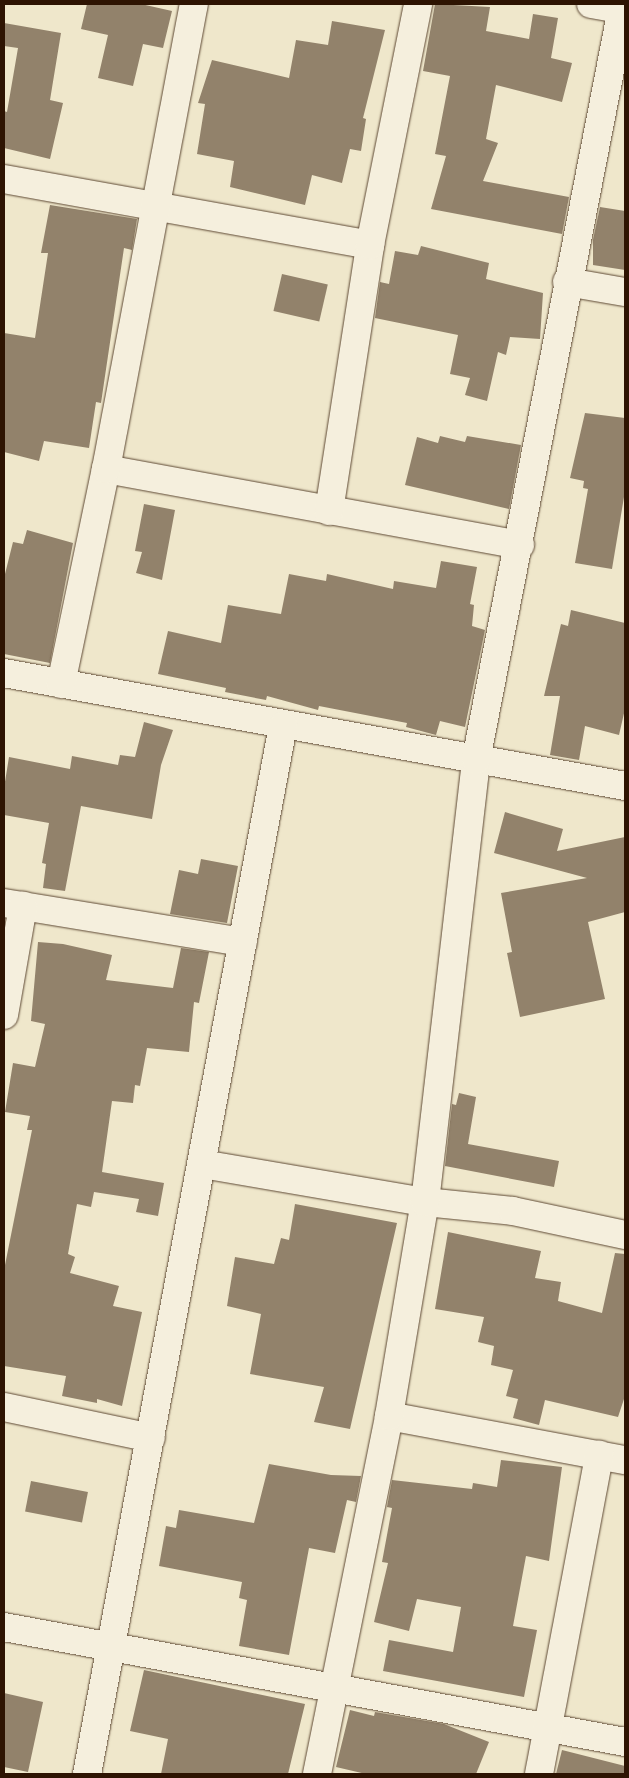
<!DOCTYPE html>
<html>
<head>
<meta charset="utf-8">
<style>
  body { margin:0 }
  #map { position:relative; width:629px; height:1778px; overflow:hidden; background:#efe7cb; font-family:"EB Garamond",serif }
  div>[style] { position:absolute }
  .building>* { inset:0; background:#92826b; transform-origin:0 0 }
  .roads { filter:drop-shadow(0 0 1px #5e4934) drop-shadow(0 0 1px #5e4934) }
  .minor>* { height:28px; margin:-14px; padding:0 14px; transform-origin:14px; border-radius:14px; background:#f5efdd }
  span { translate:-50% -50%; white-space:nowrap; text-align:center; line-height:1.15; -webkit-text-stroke:4px #f5efdd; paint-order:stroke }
  .frame { position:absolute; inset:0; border:5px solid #2e1402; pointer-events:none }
</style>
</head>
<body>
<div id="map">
  <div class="building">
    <i style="clip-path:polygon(87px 4px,141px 4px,172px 11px,163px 48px,143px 44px,133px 86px,98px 78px,108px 35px,81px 29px)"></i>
    <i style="clip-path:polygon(435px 4px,490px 7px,486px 31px,529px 39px,533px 14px,558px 18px,551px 58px,572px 63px,562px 102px,496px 85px,486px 139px,498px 143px,483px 181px,569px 197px,562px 234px,431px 209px,446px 156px,435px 154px,450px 76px,423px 71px)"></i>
    <i style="clip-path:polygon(332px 21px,385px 30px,363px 118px,366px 119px,361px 151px,350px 149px,342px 183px,312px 175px,305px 205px,230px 187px,234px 161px,197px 154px,205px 104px,198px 103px,212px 60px,289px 78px,296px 40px,328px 45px)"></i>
    <i style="clip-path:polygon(4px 23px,61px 33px,50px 100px,63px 103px,50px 159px,4px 148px,4px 111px,7px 112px,18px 48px,4px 46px)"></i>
    <i style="clip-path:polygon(50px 205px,137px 219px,132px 250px,124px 248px,101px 403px,96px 402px,89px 448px,44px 441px,39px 461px,4px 452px,4px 333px,35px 338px,48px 253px,41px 253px)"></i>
    <i style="clip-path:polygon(600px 207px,625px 211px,625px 270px,593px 265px,593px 240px)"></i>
    <i style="clip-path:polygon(421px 246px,489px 263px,486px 279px,543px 293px,540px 339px,510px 337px,506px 355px,498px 352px,487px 401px,465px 395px,470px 378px,450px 374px,458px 335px,375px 318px,380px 282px,389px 284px,395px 251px,418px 255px)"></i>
    <i style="left:282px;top:274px;width:47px;height:38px;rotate:13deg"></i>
    <i style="clip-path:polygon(585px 413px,625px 418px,625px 491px,612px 569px,575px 563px,588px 489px,583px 488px,584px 481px,570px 478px)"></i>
    <i style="clip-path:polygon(440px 436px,465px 442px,467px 436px,521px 445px,509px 509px,405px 485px,417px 437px,438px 443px)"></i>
    <i style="clip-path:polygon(144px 504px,175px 510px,162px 580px,136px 573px,142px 552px,135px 551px)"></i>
    <i style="clip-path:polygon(27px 530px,73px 543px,50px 663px,4px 654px,4px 578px,13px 542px,23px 544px)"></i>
    <i style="clip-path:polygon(441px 561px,477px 567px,470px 604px,474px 605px,472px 626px,485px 630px,465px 727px,440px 721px,436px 735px,406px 727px,407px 723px,319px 706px,318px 710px,267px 696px,266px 700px,225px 692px,226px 688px,158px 674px,168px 631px,221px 643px,228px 605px,281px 614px,289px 574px,326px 581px,327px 574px,393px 589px,394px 581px,436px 588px)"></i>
    <i style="clip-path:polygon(571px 610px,625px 623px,625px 709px,619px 735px,585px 726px,579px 760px,550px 755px,560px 696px,544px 696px,561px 624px,568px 626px)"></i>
    <i style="clip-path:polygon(144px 722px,173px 730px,161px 765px,152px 819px,81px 806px,65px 891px,43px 888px,46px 864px,42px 863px,49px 823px,4px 815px,4px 788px,9px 757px,70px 769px,72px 756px,118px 765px,120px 755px,135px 757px)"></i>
    <i style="clip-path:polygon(505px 812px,563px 829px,557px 851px,625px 837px,625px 912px,588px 922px,605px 999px,520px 1017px,507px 953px,512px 952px,501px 893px,587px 878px,494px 853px)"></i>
    <i style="clip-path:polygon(201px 859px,238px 866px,227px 923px,170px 914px,179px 870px,198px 874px)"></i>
    <i style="clip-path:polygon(38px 942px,63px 944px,112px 955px,106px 980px,173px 988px,181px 948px,209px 952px,199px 1003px,194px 1002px,189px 1052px,147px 1048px,140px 1086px,135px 1085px,133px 1103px,112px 1101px,102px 1172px,164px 1183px,158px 1216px,136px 1212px,139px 1199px,94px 1192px,91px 1207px,77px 1204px,68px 1254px,75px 1257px,70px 1273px,119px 1286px,113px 1306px,142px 1312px,122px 1406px,97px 1399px,97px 1403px,62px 1396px,66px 1376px,4px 1366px,4px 1270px,32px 1130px,27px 1130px,30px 1116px,5px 1112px,13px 1063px,35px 1067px,45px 1024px,31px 1021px)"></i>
    <i style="clip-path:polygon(459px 1093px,476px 1097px,468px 1144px,559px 1161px,554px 1187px,445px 1166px,452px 1104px,456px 1105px)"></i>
    <i style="clip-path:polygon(295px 1204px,397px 1223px,350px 1429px,314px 1422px,324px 1387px,250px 1374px,261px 1314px,227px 1306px,235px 1257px,274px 1264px,281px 1238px,289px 1240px)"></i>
    <i style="clip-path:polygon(448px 1232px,541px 1251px,535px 1278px,561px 1282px,558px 1301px,602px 1313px,615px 1253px,625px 1254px,625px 1396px,618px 1417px,545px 1400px,539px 1425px,513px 1418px,518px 1399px,506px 1396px,513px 1370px,491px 1365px,494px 1346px,478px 1342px,484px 1317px,435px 1309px)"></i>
    <i style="clip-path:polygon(501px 1460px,562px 1467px,549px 1561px,526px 1556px,513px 1626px,537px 1630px,524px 1697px,383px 1671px,389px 1640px,453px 1652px,461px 1607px,417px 1599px,409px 1631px,374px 1622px,388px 1563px,382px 1562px,392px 1508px,387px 1507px,392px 1480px,472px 1489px,473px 1483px,497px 1487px)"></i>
    <i style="clip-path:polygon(269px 1464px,331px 1475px,361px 1476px,356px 1502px,347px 1500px,335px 1553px,309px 1548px,289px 1655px,239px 1646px,247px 1600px,239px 1598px,242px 1582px,159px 1566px,166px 1526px,176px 1528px,179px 1510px,254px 1523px)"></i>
    <i style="left:31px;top:1481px;width:58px;height:31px;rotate:11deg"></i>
    <i style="clip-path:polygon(144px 1670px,305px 1704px,288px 1774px,161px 1774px,168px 1739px,130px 1731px)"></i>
    <i style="clip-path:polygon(4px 1693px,43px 1702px,28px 1772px,4px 1767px)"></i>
    <i style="clip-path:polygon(350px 1710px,374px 1716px,375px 1712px,444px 1724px,489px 1742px,476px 1774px,366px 1774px,336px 1767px)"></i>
    <i style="clip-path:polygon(562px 1750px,625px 1766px,625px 1774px,556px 1774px)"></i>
  </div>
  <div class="roads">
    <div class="minor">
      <i style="left:591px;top:4px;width:35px;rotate:10deg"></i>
      <i style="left:4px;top:179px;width:372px;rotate:10.2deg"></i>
      <i style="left:567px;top:282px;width:59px;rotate:9.8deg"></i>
      <i style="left:106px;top:469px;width:421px;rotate:10.4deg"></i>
      <i style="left:329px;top:511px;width:269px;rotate:-81.2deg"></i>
      <i style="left:370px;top:245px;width:246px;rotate:-78.7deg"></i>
      <i style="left:4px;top:673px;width:631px;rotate:10.31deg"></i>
      <i style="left:61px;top:684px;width:220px;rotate:-78.2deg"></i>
      <i style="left:106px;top:469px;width:473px;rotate:-79.3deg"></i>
      <i style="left:4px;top:903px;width:242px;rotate:9.3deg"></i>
      <i style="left:4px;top:1015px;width:111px;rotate:-80.1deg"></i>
      <i style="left:202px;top:1164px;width:226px;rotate:9.7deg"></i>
      <i style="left:425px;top:1202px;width:88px;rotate:5.8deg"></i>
      <i style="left:513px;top:1211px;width:115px;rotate:12.1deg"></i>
      <i style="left:4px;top:1407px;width:150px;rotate:11.9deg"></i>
      <i style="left:389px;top:1416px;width:240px;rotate:10.6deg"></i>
      <i style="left:4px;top:1627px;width:632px;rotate:10.49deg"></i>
      <i style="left:87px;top:1774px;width:1066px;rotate:-79.41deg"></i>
      <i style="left:317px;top:1774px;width:365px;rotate:-78.6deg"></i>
      <i style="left:389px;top:1416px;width:217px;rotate:-80.5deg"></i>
      <i style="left:425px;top:1202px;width:445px;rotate:-83.4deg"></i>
      <i style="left:476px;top:760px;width:765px;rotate:-79deg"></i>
      <i style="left:539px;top:1774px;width:325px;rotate:-79.3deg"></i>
    </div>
  </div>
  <div class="frame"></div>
</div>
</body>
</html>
